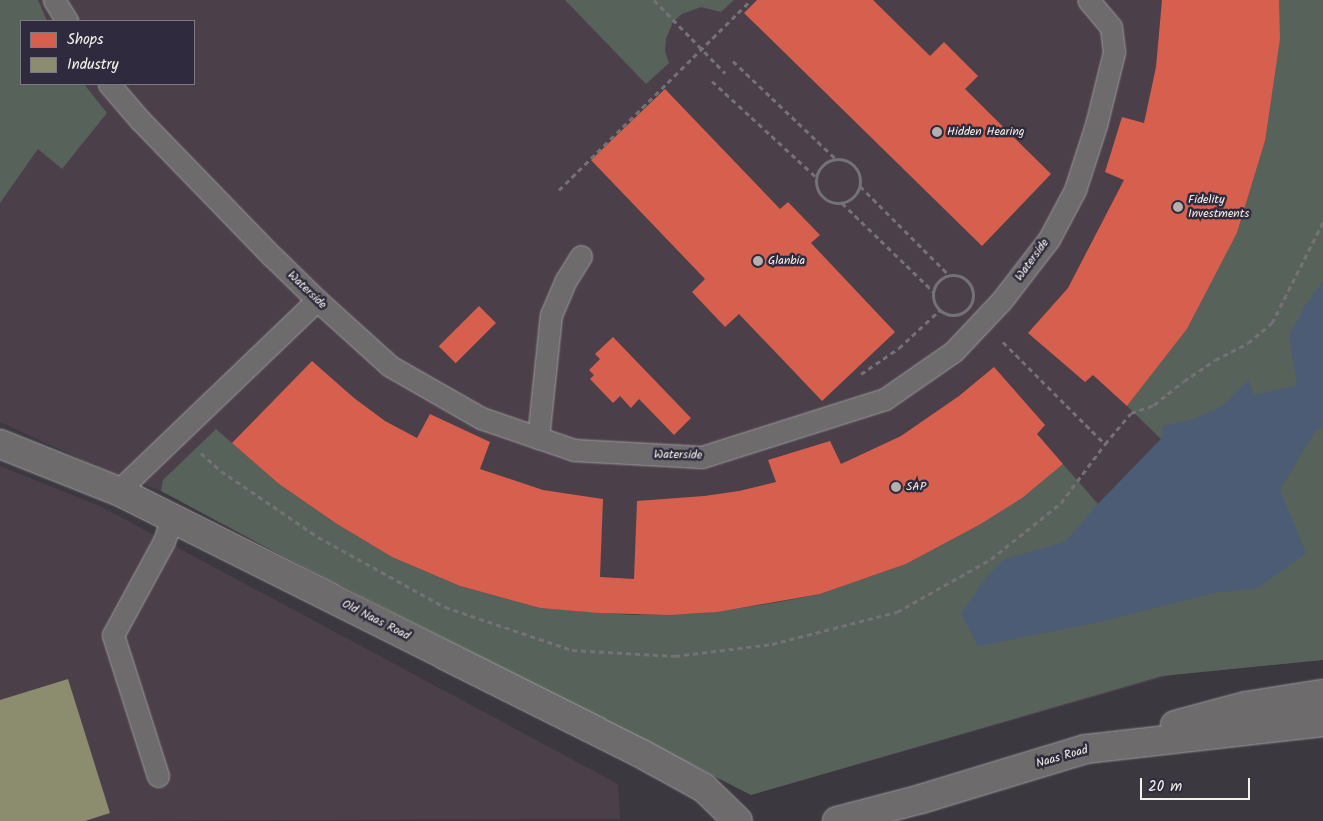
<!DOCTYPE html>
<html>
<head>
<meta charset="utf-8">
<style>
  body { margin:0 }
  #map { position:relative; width:1323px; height:821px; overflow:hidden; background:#3c3840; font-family:Kalam,sans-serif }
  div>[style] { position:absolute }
  .built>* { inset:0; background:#4b3f4a }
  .green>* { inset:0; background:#56625a }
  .water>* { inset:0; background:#4c5c74 }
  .shops>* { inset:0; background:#d6604d; transform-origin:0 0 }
  .industry>* { inset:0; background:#8c8c6e }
  .path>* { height:3px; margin-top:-1.5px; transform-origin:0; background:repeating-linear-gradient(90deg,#747276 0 5px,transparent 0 9px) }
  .path>.ring { margin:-1.5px; padding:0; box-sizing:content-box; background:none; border:3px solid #747276; border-radius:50% }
  .roads { filter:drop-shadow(0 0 1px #9f9d9f) drop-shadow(0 0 1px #9f9d9f) }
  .service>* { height:21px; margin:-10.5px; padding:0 10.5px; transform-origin:10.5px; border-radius:10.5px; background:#6e6b6d }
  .minor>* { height:28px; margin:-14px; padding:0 14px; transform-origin:14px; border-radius:14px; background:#6e6b6d }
  .trunk>* { height:28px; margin:-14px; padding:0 14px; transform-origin:14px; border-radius:14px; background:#6e6b6d }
  .dots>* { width:14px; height:14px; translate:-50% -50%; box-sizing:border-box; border:2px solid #2f2a3d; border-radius:50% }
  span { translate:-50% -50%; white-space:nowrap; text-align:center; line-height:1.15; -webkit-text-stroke:5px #2f2a3d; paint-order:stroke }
  .poi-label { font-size:12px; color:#f4f1e8 }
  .left { translate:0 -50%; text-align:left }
  .street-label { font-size:12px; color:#f4f1e8 }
  .legend { position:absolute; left:20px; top:20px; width:175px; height:65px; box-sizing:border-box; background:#2f2a3d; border:1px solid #7e7a81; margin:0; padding:6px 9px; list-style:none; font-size:15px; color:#f4f1e8 }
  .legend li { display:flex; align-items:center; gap:10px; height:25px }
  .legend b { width:25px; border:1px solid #7e7a81 }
  .scale { position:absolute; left:1140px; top:778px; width:110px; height:22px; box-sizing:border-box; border:2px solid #f4f1e8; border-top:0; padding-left:6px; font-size:15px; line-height:18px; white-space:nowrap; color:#f4f1e8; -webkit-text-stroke:4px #2f2a3d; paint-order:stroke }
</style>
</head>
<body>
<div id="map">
  <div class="built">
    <i style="clip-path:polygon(evenodd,0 0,1323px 0,1323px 660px,1172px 675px,751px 795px,277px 553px,161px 491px,107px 471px,0 422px,0 0,21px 21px,194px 21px,194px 84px,21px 84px,21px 21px)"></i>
    <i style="clip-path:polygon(0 466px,102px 507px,618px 784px,620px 819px,0 821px)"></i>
  </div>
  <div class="green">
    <i style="clip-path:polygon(0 0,38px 0,47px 21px,21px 21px,21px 84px,84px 84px,107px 113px,62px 169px,38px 149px,0 203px)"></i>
    <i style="clip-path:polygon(565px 0,734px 0,721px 12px,701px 7px,682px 14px,673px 22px,666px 39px,665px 51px,669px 63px,646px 84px)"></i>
    <i style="clip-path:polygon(1279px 0,1323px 0,1323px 660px,1162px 676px,751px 795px,277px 553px,161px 491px,163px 480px,216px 429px,279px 484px,337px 524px,392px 557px,460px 586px,540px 608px,633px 615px,705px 613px,774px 603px,820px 594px,906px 564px,979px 525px,1063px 464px,1098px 504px,1161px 439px,1127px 406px,1187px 329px,1237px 233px,1265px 141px)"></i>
  </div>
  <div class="water">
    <i style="clip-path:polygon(1323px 281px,1323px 427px,1315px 431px,1280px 490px,1306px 553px,1258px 588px,1213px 593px,1100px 622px,978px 646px,961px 614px,987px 576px,1004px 559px,1065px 542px,1098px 504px,1161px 439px,1163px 426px,1194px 419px,1223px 406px,1248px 380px,1254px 395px,1297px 385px,1289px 336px,1305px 306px)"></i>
  </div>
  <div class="shops">
    <i style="clip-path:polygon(757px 0,873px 0,930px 56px,944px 42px,978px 76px,965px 89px,1051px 174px,982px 246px,744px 13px)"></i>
    <i style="clip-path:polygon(1162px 0,1279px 0,1280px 39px,1265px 141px,1237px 233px,1187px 329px,1127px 406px,1093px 375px,1085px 382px,1028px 333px,1068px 288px,1124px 180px,1105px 172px,1122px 117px,1144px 123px,1156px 67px)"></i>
    <i style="clip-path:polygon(665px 89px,780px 209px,788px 202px,820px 235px,811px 243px,895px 332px,822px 401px,739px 314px,725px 327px,692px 292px,705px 279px,591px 160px)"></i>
    <i style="left:479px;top:306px;width:24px;height:57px;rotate:45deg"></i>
    <i style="clip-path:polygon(613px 337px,691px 418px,674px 435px,639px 399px,631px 408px,620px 396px,613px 403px,590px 379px,594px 375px,589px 370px,600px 359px,595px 354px)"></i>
    <i style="clip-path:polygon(312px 361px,354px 398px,385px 421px,417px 438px,430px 414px,490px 442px,480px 469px,543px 490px,603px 499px,600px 577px,634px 579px,637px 501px,704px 496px,739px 491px,776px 482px,768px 460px,830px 441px,841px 464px,901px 436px,959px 396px,994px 367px,1045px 425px,1037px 434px,1063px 464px,1022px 498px,979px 525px,906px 564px,820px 594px,717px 612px,669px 615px,599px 613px,540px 608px,460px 586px,392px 557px,337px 524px,279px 484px,232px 443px)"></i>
  </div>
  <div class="industry">
    <i style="clip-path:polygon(68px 679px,110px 813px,85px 821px,0 821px,0 700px)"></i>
  </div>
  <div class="path">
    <i style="left:654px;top:0;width:102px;rotate:45.8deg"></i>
    <i style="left:733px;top:61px;width:142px;rotate:43.6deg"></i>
    <i style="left:712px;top:81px;width:143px;rotate:42.7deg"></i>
    <i class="ring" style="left:816px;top:159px;width:41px;height:41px"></i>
    <i style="left:860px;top:186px;width:127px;rotate:45deg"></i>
    <i style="left:559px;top:190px;width:270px;rotate:-44.7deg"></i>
    <i style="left:842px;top:203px;width:128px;rotate:44.1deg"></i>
    <i class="ring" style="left:933px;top:275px;width:37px;height:37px"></i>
    <i style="left:1003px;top:342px;width:144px;rotate:45deg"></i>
    <i style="left:1105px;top:444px;width:40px;rotate:-50deg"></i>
    <i style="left:1131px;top:413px;width:24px;rotate:-19deg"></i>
    <i style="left:1154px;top:405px;width:38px;rotate:-39deg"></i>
    <i style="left:1184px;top:381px;width:37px;rotate:-34deg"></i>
    <i style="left:1215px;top:360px;width:37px;rotate:-27deg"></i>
    <i style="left:1248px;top:343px;width:31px;rotate:-40deg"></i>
    <i style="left:1272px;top:323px;width:113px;rotate:-63.2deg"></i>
    <i style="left:861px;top:374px;width:46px;rotate:-34.4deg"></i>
    <i style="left:899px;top:348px;width:56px;rotate:-42.8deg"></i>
    <i style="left:201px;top:453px;width:27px;rotate:42deg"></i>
    <i style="left:221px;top:471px;width:117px;rotate:34.2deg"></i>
    <i style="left:318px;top:537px;width:145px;rotate:28.9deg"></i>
    <i style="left:445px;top:607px;width:134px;rotate:18.7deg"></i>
    <i style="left:572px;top:650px;width:103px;rotate:3.3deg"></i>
    <i style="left:675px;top:656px;width:98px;rotate:-7.1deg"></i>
    <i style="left:772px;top:644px;width:129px;rotate:-14.4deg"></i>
    <i style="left:897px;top:612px;width:108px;rotate:-29.4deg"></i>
    <i style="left:991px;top:559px;width:90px;rotate:-38.7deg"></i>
    <i style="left:1061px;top:503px;width:74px;rotate:-53.3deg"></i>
  </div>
  <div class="roads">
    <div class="service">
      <i style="left:54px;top:0;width:25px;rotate:58deg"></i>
      <i style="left:109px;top:84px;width:48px;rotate:49.3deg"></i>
      <i style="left:140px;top:120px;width:190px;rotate:45.9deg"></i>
      <i style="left:272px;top:256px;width:63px;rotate:44.4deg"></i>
      <i style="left:317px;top:300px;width:98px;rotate:42.1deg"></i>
      <i style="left:390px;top:366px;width:105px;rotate:29.7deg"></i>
      <i style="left:481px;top:418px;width:98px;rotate:19deg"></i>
      <i style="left:574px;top:450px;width:128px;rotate:3.1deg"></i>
      <i style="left:702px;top:457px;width:192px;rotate:-17.6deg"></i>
      <i style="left:885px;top:399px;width:84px;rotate:-34.8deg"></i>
      <i style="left:954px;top:351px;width:70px;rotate:-46.7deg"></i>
      <i style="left:1002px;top:300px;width:77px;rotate:-52.4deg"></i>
      <i style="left:1049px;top:239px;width:55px;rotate:-62deg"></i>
      <i style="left:1075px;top:190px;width:68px;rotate:-72.1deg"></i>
      <i style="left:1096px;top:125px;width:75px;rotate:-76.1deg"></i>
      <i style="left:1114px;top:52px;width:25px;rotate:-97deg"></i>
      <i style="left:1111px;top:27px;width:35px;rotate:-130deg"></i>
      <i style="left:538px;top:438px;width:124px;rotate:-84deg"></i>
      <i style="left:551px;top:315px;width:38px;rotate:-67deg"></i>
      <i style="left:566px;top:280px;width:28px;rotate:-58deg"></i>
      <i style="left:118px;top:491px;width:276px;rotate:-43.8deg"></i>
      <i style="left:158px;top:776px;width:148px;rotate:-107.7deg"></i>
      <i style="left:113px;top:635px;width:107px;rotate:-61.5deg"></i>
      <i style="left:164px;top:541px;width:24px;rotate:-71deg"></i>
    </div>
    <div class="minor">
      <i style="left:0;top:444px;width:127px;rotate:21.7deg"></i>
      <i style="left:118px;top:491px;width:586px;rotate:26.65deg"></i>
      <i style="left:642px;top:754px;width:71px;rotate:28.7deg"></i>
      <i style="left:704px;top:788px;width:47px;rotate:44.1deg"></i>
    </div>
    <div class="trunk">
      <i style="left:1175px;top:725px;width:73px;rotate:-15deg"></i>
      <i style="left:1246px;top:706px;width:78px;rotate:-8.9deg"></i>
      <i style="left:837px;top:821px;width:87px;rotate:-14.7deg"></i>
      <i style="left:921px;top:799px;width:172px;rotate:-16.9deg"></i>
      <i style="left:1086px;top:749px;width:239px;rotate:-6.5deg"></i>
    </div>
  </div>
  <div class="dots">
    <i style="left:937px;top:132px;background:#b4b0ad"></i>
    <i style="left:1178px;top:207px;background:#b4b0ad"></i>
    <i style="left:758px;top:261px;background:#b4b0ad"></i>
    <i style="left:896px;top:487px;background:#b4b0ad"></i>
  </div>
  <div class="poi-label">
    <span class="left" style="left:947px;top:132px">Hidden Hearing</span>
    <span class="left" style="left:1188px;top:207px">Fidelity<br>Investments</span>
    <span class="left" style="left:768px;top:261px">Glanbia</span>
    <span class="left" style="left:906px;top:487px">SAP</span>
  </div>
  <div class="street-label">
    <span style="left:1032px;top:260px;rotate:-54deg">Waterside</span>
    <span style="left:307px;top:290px;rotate:44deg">Waterside</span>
    <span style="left:678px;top:455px;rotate:1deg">Waterside</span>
    <span style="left:376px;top:620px;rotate:27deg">Old Naas Road</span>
    <span style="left:1062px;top:757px;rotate:-16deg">Naas Road</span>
  </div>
  <ul class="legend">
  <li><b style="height:14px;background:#d6604d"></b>Shops</li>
  <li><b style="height:14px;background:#8c8c6e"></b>Industry</li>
  </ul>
  <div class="scale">20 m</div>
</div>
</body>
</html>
